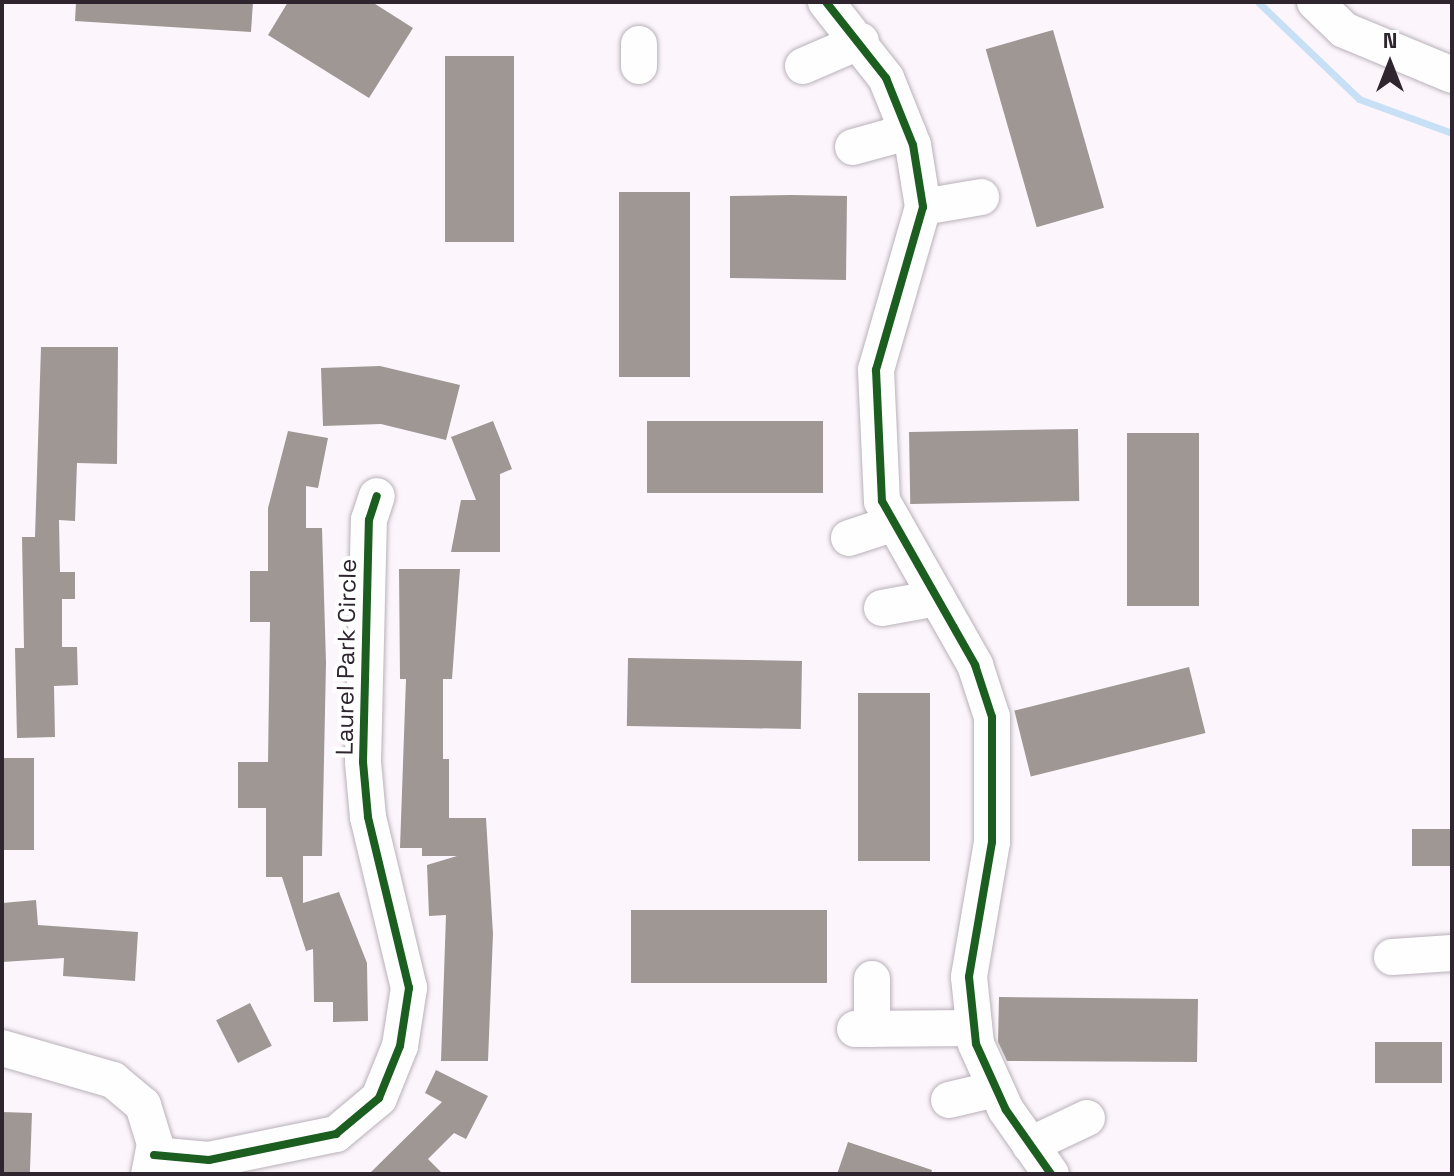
<!DOCTYPE html>
<html>
<head>
<meta charset="utf-8">
<style>
  body { margin:0 }
  #map { position:relative; width:1454px; height:1176px; overflow:hidden; background:#fcf6fc; font-family:"Space Grotesk",sans-serif }
  div>[style] { position:absolute }
  .stream>* { height:7px; margin:-3.5px; padding:0 3.5px; transform-origin:3.5px; border-radius:3.5px; background:#c7e0f6 }
  .building>* { inset:0; background:#9e9794; transform-origin:0 0 }
  .roads { filter:drop-shadow(0 0 2px #b9b1b9) drop-shadow(0 0 2px #b9b1b9) }
  .minor>* { height:36px; margin:-18px; padding:0 18px; transform-origin:18px; border-radius:18px; background:#fffeff }
  .cycleway>* { height:8px; margin:-4px; padding:0 4px; transform-origin:4px; border-radius:4px; background:#1b5e20 }
  span { translate:-50% -50%; white-space:nowrap; text-align:center; line-height:1.15; -webkit-text-stroke:8px #fff; paint-order:stroke }
  .street-label { font-size:24px; color:#2f252f }
  .frame { position:absolute; inset:0; border:4px solid #2f252f; pointer-events:none }
  .north { position:absolute; left:1350px; top:24px; width:80px; height:80px; -webkit-text-stroke:6px #fff; paint-order:stroke; rotate:0deg; font-size:22px; font-weight:700; line-height:32px; text-align:center; color:#2f252f }
  .north::after { content:''; display:block; margin:auto; width:28px; height:36px; background:#2f252f; clip-path:polygon(50% 0,100% 100%,50% 72%,0 100%) }
</style>
</head>
<body>
<div id="map">
  <div class="stream">
    <i style="left:1258px;top:2px;width:140px;rotate:43.8deg"></i>
    <i style="left:1359px;top:99px;width:99px;rotate:20.1deg"></i>
  </div>
  <div class="building">
    <i style="clip-path:polygon(76px 2px,253px 2px,251px 32px,75px 21px)"></i>
    <i style="clip-path:polygon(288px 2px,372px 2px,413px 28px,369px 98px,268px 35px)"></i>
    <i style="left:1053px;top:30px;width:185px;height:70px;rotate:74deg"></i>
    <i style="left:514px;top:56px;width:186px;height:69px;rotate:90deg"></i>
    <i style="left:619px;top:192px;width:71px;height:185px"></i>
    <i style="clip-path:polygon(791px 195px,847px 196px,846px 280px,730px 278px,730px 196px)"></i>
    <i style="clip-path:polygon(41px 347px,118px 347px,117px 464px,77px 463px,75px 521px,59px 520px,60px 572px,75px 572px,75px 599px,62px 599px,62px 647px,77px 647px,78px 685px,54px 686px,55px 737px,17px 738px,15px 648px,24px 648px,22px 537px,35px 537px)"></i>
    <i style="clip-path:polygon(380px 366px,460px 385px,446px 440px,381px 424px,323px 426px,321px 368px)"></i>
    <i style="clip-path:polygon(493px 421px,512px 469px,500px 474px,500px 552px,451px 552px,461px 500px,476px 500px,451px 437px)"></i>
    <i style="left:647px;top:421px;width:176px;height:72px"></i>
    <i style="left:1078px;top:429px;width:72px;height:169px;rotate:89deg"></i>
    <i style="clip-path:polygon(288px 431px,328px 438px,318px 488px,306px 486px,306px 528px,322px 528px,326px 663px,322px 856px,303px 856px,303px 903px,339px 892px,367px 963px,368px 1021px,333px 1022px,333px 1002px,314px 1002px,313px 949px,306px 951px,282px 877px,266px 877px,266px 808px,238px 808px,238px 762px,268px 762px,270px 622px,250px 622px,250px 571px,268px 571px,268px 508px)"></i>
    <i style="left:1127px;top:433px;width:72px;height:173px"></i>
    <i style="clip-path:polygon(399px 569px,460px 569px,452px 679px,443px 679px,443px 759px,449px 759px,449px 818px,486px 818px,493px 934px,488px 1061px,441px 1061px,446px 915px,429px 916px,427px 865px,457px 856px,422px 856px,422px 848px,400px 848px,406px 679px,400px 679px)"></i>
    <i style="left:628px;top:658px;width:174px;height:68px;rotate:1deg"></i>
    <i style="left:1189px;top:667px;width:68px;height:180px;rotate:76deg"></i>
    <i style="left:858px;top:693px;width:72px;height:168px"></i>
    <i style="left:2px;top:758px;width:32px;height:92px"></i>
    <i style="left:1452px;top:829px;width:37px;height:40px;rotate:90deg"></i>
    <i style="clip-path:polygon(36px 900px,38px 925px,138px 932px,135px 981px,63px 976px,64px 958px,2px 962px,2px 903px)"></i>
    <i style="left:631px;top:910px;width:196px;height:73px"></i>
    <i style="clip-path:polygon(999px 997px,1198px 999px,1197px 1062px,1007px 1061px,998px 1042px)"></i>
    <i style="left:250px;top:1003px;width:48px;height:38px;rotate:63deg"></i>
    <i style="left:1442px;top:1042px;width:41px;height:67px;rotate:90deg"></i>
    <i style="clip-path:polygon(436px 1070px,488px 1096px,466px 1139px,454px 1133px,428px 1159px,443px 1174px,369px 1174px,442px 1102px,425px 1093px)"></i>
    <i style="left:2px;top:1112px;width:30px;height:62px;rotate:2deg"></i>
    <i style="clip-path:polygon(848px 1142px,932px 1170px,931px 1174px,837px 1174px)"></i>
  </div>
  <div class="roads">
    <div class="minor">
      <i style="left:826px;top:2px;width:97px;rotate:51.7deg"></i>
      <i style="left:886px;top:78px;width:72px;rotate:68.1deg"></i>
      <i style="left:913px;top:145px;width:63px;rotate:80.8deg"></i>
      <i style="left:923px;top:207px;width:170px;rotate:106.1deg"></i>
      <i style="left:876px;top:370px;width:131px;rotate:87.4deg"></i>
      <i style="left:882px;top:501px;width:189px;rotate:60.4deg"></i>
      <i style="left:975px;top:665px;width:55px;rotate:71.9deg"></i>
      <i style="left:992px;top:717px;width:125px;rotate:90deg"></i>
      <i style="left:992px;top:842px;width:137px;rotate:99.7deg"></i>
      <i style="left:969px;top:977px;width:67px;rotate:84deg"></i>
      <i style="left:976px;top:1044px;width:72px;rotate:65.6deg"></i>
      <i style="left:1006px;top:1110px;width:78px;rotate:54.9deg"></i>
      <i style="left:1315px;top:2px;width:40px;rotate:44deg"></i>
      <i style="left:1344px;top:30px;width:117px;rotate:22.6deg"></i>
      <i style="left:639px;top:66px;width:22px;rotate:-90deg"></i>
      <i style="left:803px;top:66px;width:63px;rotate:-23.3deg"></i>
      <i style="left:853px;top:147px;width:57px;rotate:-15.3deg"></i>
      <i style="left:923px;top:207px;width:59px;rotate:-9.8deg"></i>
      <i style="left:849px;top:538px;width:48px;rotate:-18.1deg"></i>
      <i style="left:882px;top:608px;width:56px;rotate:-10.3deg"></i>
      <i style="left:1392px;top:957px;width:60px;rotate:-3.8deg"></i>
      <i style="left:855px;top:1029px;width:119px;rotate:-0.5deg"></i>
      <i style="left:872px;top:1029px;width:50px;rotate:-90deg"></i>
      <i style="left:2px;top:1048px;width:116px;rotate:16.1deg"></i>
      <i style="left:113px;top:1080px;width:39px;rotate:40deg"></i>
      <i style="left:143px;top:1105px;width:41px;rotate:72.9deg"></i>
      <i style="left:155px;top:1144px;width:31px;rotate:101deg"></i>
      <i style="left:949px;top:1100px;width:48px;rotate:-13.2deg"></i>
      <i style="left:1030px;top:1145px;width:63px;rotate:-25.3deg"></i>
      <i style="left:154px;top:1155px;width:55px;rotate:5.2deg"></i>
      <i style="left:209px;top:1160px;width:130px;rotate:-11.6deg"></i>
      <i style="left:336px;top:1134px;width:56px;rotate:-39.9deg"></i>
      <i style="left:379px;top:1098px;width:56px;rotate:-68deg"></i>
      <i style="left:400px;top:1046px;width:59px;rotate:-81.2deg"></i>
      <i style="left:409px;top:988px;width:176px;rotate:-103.5deg"></i>
      <i style="left:368px;top:817px;width:55px;rotate:-95.2deg"></i>
      <i style="left:363px;top:762px;width:242px;rotate:-88.6deg"></i>
      <i style="left:369px;top:520px;width:25px;rotate:-72deg"></i>
    </div>
  </div>
  <div class="cycleway">
    <i style="left:826px;top:2px;width:97px;rotate:51.7deg"></i>
    <i style="left:886px;top:78px;width:72px;rotate:68.1deg"></i>
    <i style="left:913px;top:145px;width:63px;rotate:80.8deg"></i>
    <i style="left:923px;top:207px;width:170px;rotate:106.1deg"></i>
    <i style="left:876px;top:370px;width:131px;rotate:87.4deg"></i>
    <i style="left:882px;top:501px;width:189px;rotate:60.4deg"></i>
    <i style="left:975px;top:665px;width:55px;rotate:71.9deg"></i>
    <i style="left:992px;top:717px;width:125px;rotate:90deg"></i>
    <i style="left:992px;top:842px;width:137px;rotate:99.7deg"></i>
    <i style="left:969px;top:977px;width:67px;rotate:84deg"></i>
    <i style="left:976px;top:1044px;width:72px;rotate:65.6deg"></i>
    <i style="left:1006px;top:1110px;width:78px;rotate:54.9deg"></i>
    <i style="left:154px;top:1155px;width:55px;rotate:5.2deg"></i>
    <i style="left:209px;top:1160px;width:130px;rotate:-11.6deg"></i>
    <i style="left:336px;top:1134px;width:56px;rotate:-39.9deg"></i>
    <i style="left:379px;top:1098px;width:56px;rotate:-68deg"></i>
    <i style="left:400px;top:1046px;width:59px;rotate:-81.2deg"></i>
    <i style="left:409px;top:988px;width:176px;rotate:-103.5deg"></i>
    <i style="left:368px;top:817px;width:55px;rotate:-95.2deg"></i>
    <i style="left:363px;top:762px;width:242px;rotate:-88.6deg"></i>
    <i style="left:369px;top:520px;width:25px;rotate:-72deg"></i>
  </div>
  <div class="street-label">
    <span style="left:346px;top:657px;rotate:-89deg">Laurel Park Circle</span>
  </div>
  <div class="frame"></div>
  <div class="north">N</div>
</div>
</body>
</html>
